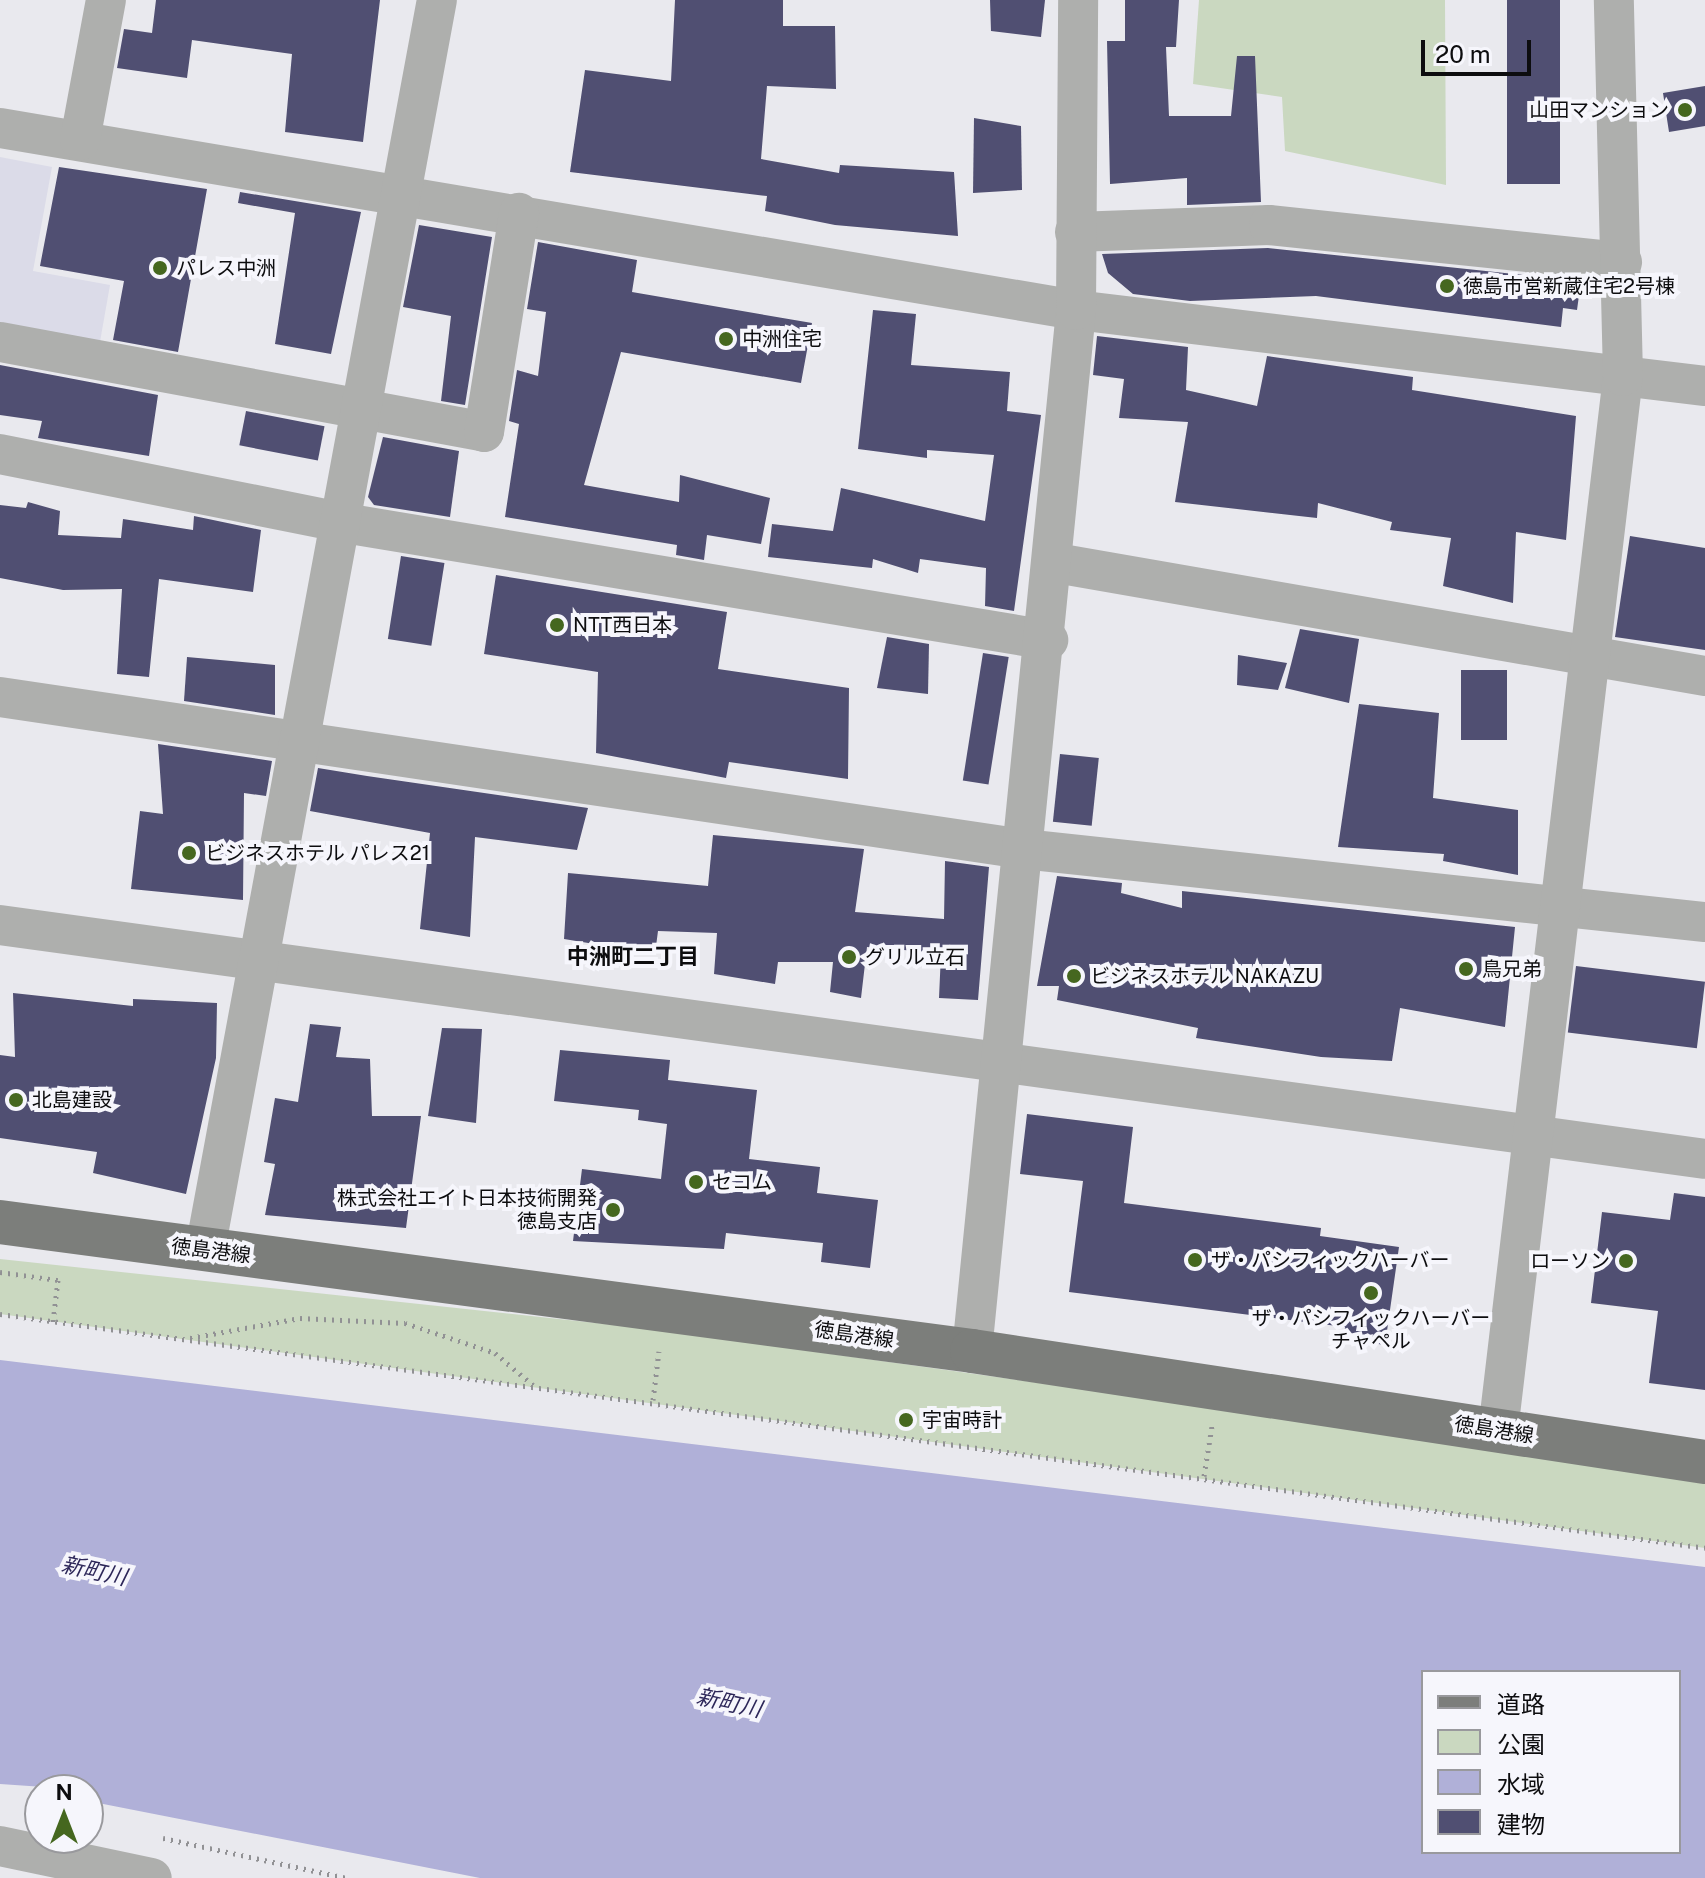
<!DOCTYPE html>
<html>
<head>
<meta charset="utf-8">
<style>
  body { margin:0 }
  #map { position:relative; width:1705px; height:1878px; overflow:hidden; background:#e9e9ee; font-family:"Public Sans","Noto Sans JP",sans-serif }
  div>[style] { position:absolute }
  .built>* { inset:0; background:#dbdbe8 }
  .green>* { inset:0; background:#cad8c0 }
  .water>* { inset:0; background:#b0b0d8 }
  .building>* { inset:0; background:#504f72; transform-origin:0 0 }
  .path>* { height:5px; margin-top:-2.5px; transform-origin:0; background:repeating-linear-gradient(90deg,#919194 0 2px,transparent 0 8px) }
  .minor>* { height:40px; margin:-20px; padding:0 20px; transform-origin:20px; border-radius:20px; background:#aeafad }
  .major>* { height:44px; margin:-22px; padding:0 22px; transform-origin:22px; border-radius:22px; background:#7c7e7b }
  .dots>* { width:22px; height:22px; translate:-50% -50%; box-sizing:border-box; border:4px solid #f6f6fc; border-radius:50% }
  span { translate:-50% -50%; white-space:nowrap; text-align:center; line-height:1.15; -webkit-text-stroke:8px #f6f6fc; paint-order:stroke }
  .poi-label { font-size:20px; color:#0d0d0f }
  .right { translate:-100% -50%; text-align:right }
  .left { translate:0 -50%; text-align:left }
  .street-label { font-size:20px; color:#0d0d0f }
  .neighbourhood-label { font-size:22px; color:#0d0d0f; font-weight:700 }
  .water-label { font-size:22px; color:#2d2759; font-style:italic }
  .legend { position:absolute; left:1421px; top:1670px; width:260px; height:184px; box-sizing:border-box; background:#f6f6fc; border:2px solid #99999d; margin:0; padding:10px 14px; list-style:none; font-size:24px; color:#0d0d0f }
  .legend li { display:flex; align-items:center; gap:16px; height:40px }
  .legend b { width:40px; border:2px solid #99999d }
  .north { position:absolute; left:24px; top:1774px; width:80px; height:80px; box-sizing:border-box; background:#f6f6fc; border:2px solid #99999d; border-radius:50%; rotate:0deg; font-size:22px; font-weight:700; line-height:32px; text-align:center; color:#0d0d0f }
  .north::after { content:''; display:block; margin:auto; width:28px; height:36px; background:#45671f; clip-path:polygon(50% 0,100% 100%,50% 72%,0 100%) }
  .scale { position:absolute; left:1421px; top:40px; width:110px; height:36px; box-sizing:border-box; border:4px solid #0d0d0f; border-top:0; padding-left:10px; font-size:24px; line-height:28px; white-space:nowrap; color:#0d0d0f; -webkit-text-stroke:6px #f6f6fc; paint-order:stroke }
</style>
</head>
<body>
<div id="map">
  <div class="built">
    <i style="clip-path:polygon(0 157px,52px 167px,33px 271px,110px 285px,98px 353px,0 335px)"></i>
  </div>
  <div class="green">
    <i style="clip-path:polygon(1199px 0,1445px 0,1446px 185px,1285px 151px,1282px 97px,1193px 84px)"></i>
    <i style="clip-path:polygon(0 1259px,661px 1330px,1488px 1446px,1705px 1484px,1705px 1548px,0 1314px)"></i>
  </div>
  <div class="water">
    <i style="clip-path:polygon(evenodd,0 1360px,1705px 1567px,1705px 1878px,480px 1878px,88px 1801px,88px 1790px,0 1784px,0 1360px,1423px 1672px,1679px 1672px,1679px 1852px,1423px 1852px,1423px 1672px)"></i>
  </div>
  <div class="building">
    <i style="clip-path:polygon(156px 0,380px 0,363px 142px,285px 132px,292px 54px,192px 40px,187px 78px,117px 68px,124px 29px,152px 33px)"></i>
    <i style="clip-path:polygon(675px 0,783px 0,783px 26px,835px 26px,836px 89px,767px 86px,761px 159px,839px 173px,840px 165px,954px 172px,958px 236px,835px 225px,765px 211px,767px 196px,570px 172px,585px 70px,671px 81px)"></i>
    <i style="clip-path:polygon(990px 0,1045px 0,1041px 37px,991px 31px)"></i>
    <i style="clip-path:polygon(1125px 0,1179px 0,1176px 47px,1166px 47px,1169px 116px,1231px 116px,1237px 56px,1255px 56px,1261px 202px,1187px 205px,1187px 178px,1110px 184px,1107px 41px,1125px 41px)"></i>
    <i style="left:1507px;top:0;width:53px;height:184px"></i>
    <i style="clip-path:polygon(1705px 86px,1705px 126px,1669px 132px,1663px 93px)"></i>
    <i style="clip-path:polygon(974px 118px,1021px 126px,1022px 190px,973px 193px)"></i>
    <i style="clip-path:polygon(59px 167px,207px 189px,178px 352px,113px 340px,124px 281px,40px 266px)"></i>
    <i style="clip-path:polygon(240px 192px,361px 212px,331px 354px,275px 344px,295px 213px,238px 203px)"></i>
    <i style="clip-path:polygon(419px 225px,492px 237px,465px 405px,441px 401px,451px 316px,403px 307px)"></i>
    <i style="clip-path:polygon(538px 242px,637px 260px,632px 292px,812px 323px,801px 383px,621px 352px,584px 485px,679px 502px,680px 475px,770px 498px,761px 544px,707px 535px,704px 560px,676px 555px,677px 545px,505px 517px,519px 424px,509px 421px,517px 370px,538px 376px,546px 312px,527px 309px)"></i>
    <i style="clip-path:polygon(1268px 248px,1581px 281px,1577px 310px,1563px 308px,1561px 327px,1316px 296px,1190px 301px,1133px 294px,1108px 273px,1102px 254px)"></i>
    <i style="clip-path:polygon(873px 310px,916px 314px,911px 365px,1010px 372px,1007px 411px,1041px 415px,1014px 611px,985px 606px,986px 568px,920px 559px,918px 573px,873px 559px,872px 568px,768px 557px,772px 524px,833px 531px,841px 488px,985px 521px,994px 455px,927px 450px,927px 458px,858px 449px)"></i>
    <i style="clip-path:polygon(1097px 336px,1188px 347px,1186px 390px,1257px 406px,1267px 356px,1413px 377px,1412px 390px,1576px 416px,1566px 540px,1516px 532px,1513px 603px,1443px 586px,1451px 538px,1390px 530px,1392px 522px,1318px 503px,1317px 518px,1175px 502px,1188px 422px,1119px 418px,1124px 379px,1093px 375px)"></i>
    <i style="clip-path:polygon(0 365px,158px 395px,149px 456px,38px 438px,42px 421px,0 415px)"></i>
    <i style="left:246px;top:411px;width:80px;height:35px;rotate:11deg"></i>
    <i style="clip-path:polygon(383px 437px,459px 451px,450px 517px,374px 505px,368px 497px)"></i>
    <i style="clip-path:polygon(28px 502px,60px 511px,58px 535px,121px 538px,123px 519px,193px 530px,194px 516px,261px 530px,253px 592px,159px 579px,149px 677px,117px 674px,122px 589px,63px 590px,0 578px,0 505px,26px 508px)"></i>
    <i style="clip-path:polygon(1630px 536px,1705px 548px,1705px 650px,1615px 637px)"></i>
    <i style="left:401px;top:556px;width:44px;height:84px;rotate:9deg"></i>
    <i style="clip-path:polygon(496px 575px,727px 612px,718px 669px,849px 688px,848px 779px,729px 762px,726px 778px,596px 753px,598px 672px,484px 654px)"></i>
    <i style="clip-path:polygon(1300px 629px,1359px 639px,1349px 703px,1285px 688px)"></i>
    <i style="clip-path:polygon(887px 637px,929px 644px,928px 694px,877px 688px)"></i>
    <i style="left:983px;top:653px;width:26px;height:129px;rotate:9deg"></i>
    <i style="clip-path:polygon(1238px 655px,1287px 663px,1278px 690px,1237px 685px)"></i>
    <i style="clip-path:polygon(187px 657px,275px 665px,275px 715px,184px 701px)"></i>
    <i style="left:1461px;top:670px;width:46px;height:70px"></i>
    <i style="clip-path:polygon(1359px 704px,1439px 713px,1433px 798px,1518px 810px,1518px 875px,1443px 861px,1444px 854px,1338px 847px)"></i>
    <i style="clip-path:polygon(158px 744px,272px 761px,266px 796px,244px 793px,243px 900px,131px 889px,140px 811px,163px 814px)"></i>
    <i style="left:1060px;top:754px;width:39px;height:68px;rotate:6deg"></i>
    <i style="clip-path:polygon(318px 768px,367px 776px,588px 808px,577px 850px,475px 837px,470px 937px,420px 929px,430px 833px,310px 811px)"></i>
    <i style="clip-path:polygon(713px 835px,864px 849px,855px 912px,944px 919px,945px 861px,989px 867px,978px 1000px,939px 998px,941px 953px,867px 947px,861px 998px,830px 992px,833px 962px,778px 962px,775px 984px,714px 974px,717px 933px,658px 931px,655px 954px,564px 939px,568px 873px,708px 886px)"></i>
    <i style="clip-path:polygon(1057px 876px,1122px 883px,1121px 893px,1182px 908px,1182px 891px,1515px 927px,1505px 1027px,1400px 1008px,1392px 1061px,1321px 1057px,1196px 1038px,1198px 1028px,1057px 1000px,1059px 986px,1037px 986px)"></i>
    <i style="left:1576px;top:966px;width:130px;height:67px;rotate:7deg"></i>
    <i style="clip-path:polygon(13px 993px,133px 1006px,133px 999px,217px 1003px,216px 1058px,186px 1194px,93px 1173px,97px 1152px,0 1138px,0 1055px,15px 1057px)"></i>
    <i style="clip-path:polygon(310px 1024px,341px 1027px,336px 1057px,370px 1059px,372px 1116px,421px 1116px,406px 1228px,265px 1215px,275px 1164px,264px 1162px,275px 1098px,298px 1102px)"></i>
    <i style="clip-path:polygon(442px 1028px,482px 1029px,476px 1123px,428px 1116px)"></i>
    <i style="clip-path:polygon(560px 1050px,670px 1060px,668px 1080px,757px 1090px,749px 1159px,820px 1167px,817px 1193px,878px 1200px,870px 1268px,821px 1262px,823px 1243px,726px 1233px,724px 1249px,573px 1241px,582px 1169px,661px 1179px,667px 1124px,638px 1120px,639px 1110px,554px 1101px)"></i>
    <i style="clip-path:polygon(1027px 1114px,1133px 1127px,1124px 1203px,1321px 1228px,1320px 1236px,1399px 1247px,1385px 1345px,1344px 1339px,1345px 1327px,1069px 1292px,1083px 1181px,1020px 1174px)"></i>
    <i style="clip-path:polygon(1674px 1193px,1705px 1197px,1705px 1390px,1649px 1383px,1658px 1311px,1591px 1303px,1602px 1212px,1670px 1220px)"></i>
  </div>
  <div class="path">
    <i style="left:0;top:1272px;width:59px;rotate:7.9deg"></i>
    <i style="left:58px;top:1280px;width:42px;rotate:96.8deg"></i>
    <i style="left:0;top:1314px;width:1721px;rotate:7.81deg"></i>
    <i style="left:190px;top:1338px;width:112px;rotate:-10.3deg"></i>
    <i style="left:300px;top:1318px;width:105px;rotate:2.7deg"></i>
    <i style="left:405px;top:1323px;width:95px;rotate:18.4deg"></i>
    <i style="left:495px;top:1353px;width:50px;rotate:40.1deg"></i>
    <i style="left:653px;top:1400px;width:49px;rotate:-83deg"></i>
    <i style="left:1204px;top:1476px;width:51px;rotate:-80.9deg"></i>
    <i style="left:163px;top:1838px;width:188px;rotate:12.3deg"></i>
  </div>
  <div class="minor">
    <i style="left:0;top:128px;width:1091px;rotate:9.6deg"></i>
    <i style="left:1076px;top:310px;width:634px;rotate:6.89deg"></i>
    <i style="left:80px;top:140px;width:142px;rotate:-79.5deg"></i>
    <i style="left:1075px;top:232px;width:194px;rotate:-2.1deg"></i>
    <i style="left:1269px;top:225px;width:355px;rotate:6deg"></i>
    <i style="left:0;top:342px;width:492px;rotate:10.5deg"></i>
    <i style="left:484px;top:432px;width:222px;rotate:-80.9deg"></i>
    <i style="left:0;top:454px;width:351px;rotate:11.3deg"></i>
    <i style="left:344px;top:523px;width:714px;rotate:9.44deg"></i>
    <i style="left:1056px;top:563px;width:659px;rotate:9.88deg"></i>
    <i style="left:0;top:697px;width:1034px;rotate:8.45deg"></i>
    <i style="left:1023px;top:849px;width:686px;rotate:6.11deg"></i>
    <i style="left:0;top:925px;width:1721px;rotate:7.81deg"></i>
    <i style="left:205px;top:1250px;width:1271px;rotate:-79.49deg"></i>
    <i style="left:972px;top:1351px;width:1046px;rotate:-84.29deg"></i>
    <i style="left:1076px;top:310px;width:310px;rotate:-89.6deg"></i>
    <i style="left:1498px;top:1431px;width:1062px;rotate:-83.24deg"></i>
    <i style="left:1623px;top:376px;width:376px;rotate:-91.4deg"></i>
    <i style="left:0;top:1846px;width:155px;rotate:11.9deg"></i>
  </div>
  <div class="major">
    <i style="left:0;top:1222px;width:981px;rotate:7.56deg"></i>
    <i style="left:972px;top:1351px;width:741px;rotate:8.61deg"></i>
  </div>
  <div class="dots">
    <i style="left:1685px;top:110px;background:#45671f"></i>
    <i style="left:160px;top:268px;background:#45671f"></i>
    <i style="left:1447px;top:286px;background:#45671f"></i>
    <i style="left:726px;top:339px;background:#45671f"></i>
    <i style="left:557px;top:625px;background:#45671f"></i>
    <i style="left:189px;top:853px;background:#45671f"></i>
    <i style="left:849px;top:957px;background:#45671f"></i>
    <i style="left:1466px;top:969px;background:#45671f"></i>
    <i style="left:1074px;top:976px;background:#45671f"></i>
    <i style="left:16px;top:1100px;background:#45671f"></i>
    <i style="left:696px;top:1182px;background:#45671f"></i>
    <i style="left:613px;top:1210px;background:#45671f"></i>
    <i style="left:1195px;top:1260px;background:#45671f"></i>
    <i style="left:1626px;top:1261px;background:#45671f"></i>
    <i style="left:1371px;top:1293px;background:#45671f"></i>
    <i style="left:906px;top:1420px;background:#45671f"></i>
  </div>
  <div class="poi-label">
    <span class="right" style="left:1669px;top:110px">山田マンション</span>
    <span class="left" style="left:176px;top:268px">パレス中洲</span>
    <span class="left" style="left:1463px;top:286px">徳島市営新蔵住宅2号棟</span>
    <span class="left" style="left:742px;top:339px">中洲住宅</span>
    <span class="left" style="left:573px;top:625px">NTT西日本</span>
    <span class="left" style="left:205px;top:853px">ビジネスホテル パレス21</span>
    <span class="left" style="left:865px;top:957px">グリル立石</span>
    <span class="left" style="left:1482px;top:969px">鳥兄弟</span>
    <span class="left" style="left:1090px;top:976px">ビジネスホテル NAKAZU</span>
    <span class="left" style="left:32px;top:1100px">北島建設</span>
    <span class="left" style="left:712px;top:1182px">セコム</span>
    <span class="right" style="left:597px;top:1210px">株式会社エイト日本技術開発<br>徳島支店</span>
    <span class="left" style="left:1211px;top:1260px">ザ・パシフィックハーバー</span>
    <span class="right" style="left:1610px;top:1261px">ローソン</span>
    <span style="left:1371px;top:1330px">ザ・パシフィックハーバー<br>チャペル</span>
    <span class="left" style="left:922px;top:1420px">宇宙時計</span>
  </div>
  <div class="street-label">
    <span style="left:211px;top:1251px;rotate:7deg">徳島港線</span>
    <span style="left:854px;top:1335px;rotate:8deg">徳島港線</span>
    <span style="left:1494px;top:1430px;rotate:9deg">徳島港線</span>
  </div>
  <div class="neighbourhood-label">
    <span style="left:633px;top:957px">中洲町二丁目</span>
  </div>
  <div class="water-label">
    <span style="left:94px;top:1571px;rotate:12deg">新町川</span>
    <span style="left:729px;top:1703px;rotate:12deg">新町川</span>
  </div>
  <ul class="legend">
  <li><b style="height:10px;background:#7c7e7b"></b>道路</li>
  <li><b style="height:22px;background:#cad8c0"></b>公園</li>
  <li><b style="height:22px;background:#b0b0d8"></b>水域</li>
  <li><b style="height:22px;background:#504f72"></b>建物</li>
  </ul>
  <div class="north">N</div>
  <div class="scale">20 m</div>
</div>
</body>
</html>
